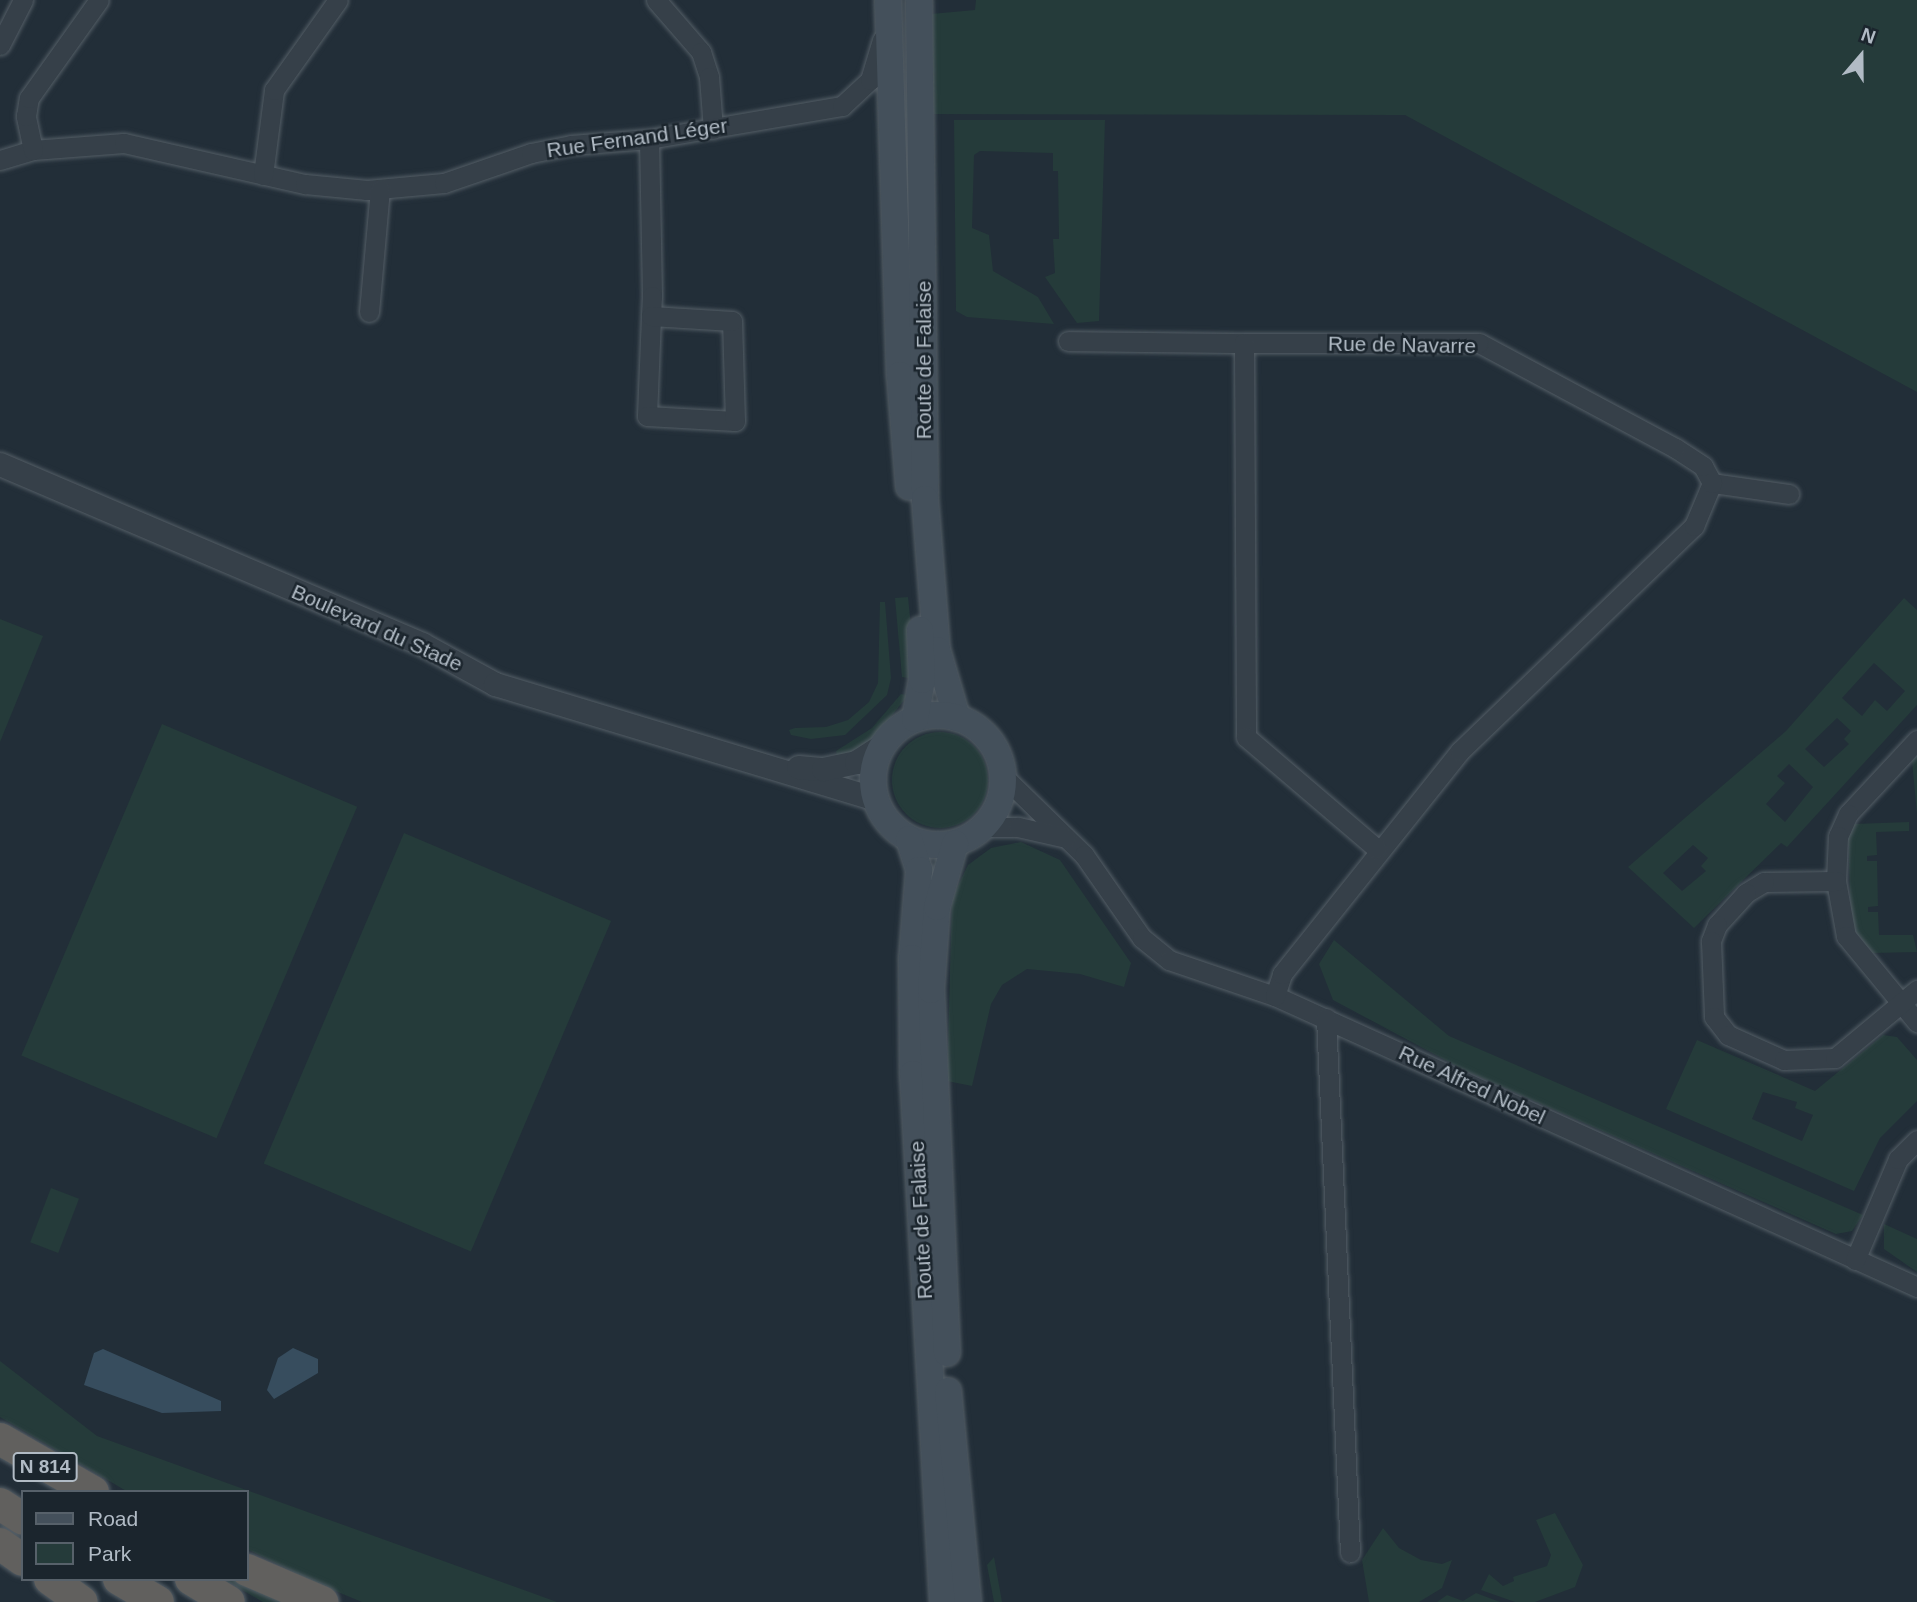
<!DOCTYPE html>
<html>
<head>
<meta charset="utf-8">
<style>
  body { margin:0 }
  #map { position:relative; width:1917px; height:1602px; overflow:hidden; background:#222e38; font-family:Helvetica,sans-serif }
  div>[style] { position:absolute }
  .green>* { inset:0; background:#253b3a; transform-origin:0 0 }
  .round { border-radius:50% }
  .water>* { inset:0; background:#374d5e }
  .roads { filter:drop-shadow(0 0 2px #545e66) drop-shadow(0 0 2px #545e66) }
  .minor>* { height:19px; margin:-9.5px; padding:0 9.5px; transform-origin:9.5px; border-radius:9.5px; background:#364049 }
  .tertiary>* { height:23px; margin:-11.5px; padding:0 11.5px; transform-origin:11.5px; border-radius:11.5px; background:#364049 }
  .secondary>* { height:26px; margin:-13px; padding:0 13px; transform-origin:13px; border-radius:13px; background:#44505b }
  .secondary>.ring { margin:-13px; padding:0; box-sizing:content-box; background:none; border:26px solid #44505b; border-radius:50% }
  .trunk>* { height:32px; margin:-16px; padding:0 16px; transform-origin:16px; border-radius:16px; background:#61605e }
  span { translate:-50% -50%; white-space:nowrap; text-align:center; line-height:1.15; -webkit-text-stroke:5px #1b252d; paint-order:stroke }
  .shield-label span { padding:2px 5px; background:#1b252d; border:2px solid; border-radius:5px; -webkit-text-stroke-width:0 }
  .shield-label { font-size:19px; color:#b1bbc5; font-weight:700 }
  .street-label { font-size:21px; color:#b1bbc5 }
  .legend { position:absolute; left:21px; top:1490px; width:228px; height:91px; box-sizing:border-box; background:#1b252d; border:2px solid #57616a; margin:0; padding:9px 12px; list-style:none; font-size:21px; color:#b1bbc5 }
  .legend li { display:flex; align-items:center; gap:14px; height:35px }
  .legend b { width:35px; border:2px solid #57616a }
  .north { position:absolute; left:1826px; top:21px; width:70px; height:70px; -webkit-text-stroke:5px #1b252d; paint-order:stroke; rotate:20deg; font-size:19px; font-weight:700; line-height:28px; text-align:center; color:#b1bbc5 }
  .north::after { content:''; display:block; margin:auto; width:24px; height:32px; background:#b1bbc5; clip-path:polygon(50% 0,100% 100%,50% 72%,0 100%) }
</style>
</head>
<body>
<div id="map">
  <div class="green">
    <i style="clip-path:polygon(976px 0,1917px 0,1917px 392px,1405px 115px,913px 114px,909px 16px,975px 10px)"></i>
    <i style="clip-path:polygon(954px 120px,1105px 120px,1099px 321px,1077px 323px,1045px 277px,1055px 273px,1053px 239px,1059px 239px,1058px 171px,1053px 171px,1053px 153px,980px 151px,974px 155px,972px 228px,989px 235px,993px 271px,1038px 297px,1054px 324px,967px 317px,956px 311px)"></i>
    <i style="clip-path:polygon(908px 597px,914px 657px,913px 679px,902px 677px,895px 598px)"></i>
    <i style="clip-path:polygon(evenodd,1904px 598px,1917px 610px,1917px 705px,1787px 847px,1781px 843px,1694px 928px,1628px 867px,1786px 731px,1904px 598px,1874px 663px,1905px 691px,1887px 711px,1875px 700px,1862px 716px,1842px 698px,1874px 663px,1904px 598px,1837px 718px,1851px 731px,1844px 739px,1849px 744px,1824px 767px,1805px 749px,1837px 718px,1904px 598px,1789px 764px,1813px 787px,1785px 822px,1766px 804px,1785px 783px,1777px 776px,1789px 764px,1904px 598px,1693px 845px,1708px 858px,1701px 866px,1706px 871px,1682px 891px,1663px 873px,1693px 845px)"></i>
    <i style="clip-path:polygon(880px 602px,885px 602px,891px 678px,887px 695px,845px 735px,811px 739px,791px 735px,789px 730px,795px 728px,826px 727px,848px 720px,869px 702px,878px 683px)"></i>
    <i style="clip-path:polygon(0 619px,43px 636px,0 742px)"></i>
    <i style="clip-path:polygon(901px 694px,908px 695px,872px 741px,838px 761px,836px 751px,872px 728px)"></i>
    <i style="left:162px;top:724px;width:212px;height:360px;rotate:23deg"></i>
    <i class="round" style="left:892px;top:732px;width:96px;height:96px"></i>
    <i style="clip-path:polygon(1917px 755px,1917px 814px,1912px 761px)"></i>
    <i style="clip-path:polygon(1909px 822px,1909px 831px,1876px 832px,1877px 855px,1867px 856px,1867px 861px,1877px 861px,1878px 906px,1868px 907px,1868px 912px,1878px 912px,1879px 935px,1913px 935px,1917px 952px,1873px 953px,1851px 927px,1848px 830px,1854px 824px)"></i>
    <i style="left:404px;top:833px;width:225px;height:359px;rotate:23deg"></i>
    <i style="clip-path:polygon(1021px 842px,1060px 860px,1131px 963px,1124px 987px,1080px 974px,1027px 969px,1002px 985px,991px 1004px,972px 1086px,947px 1081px,952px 898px,968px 865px,991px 848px)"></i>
    <i style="clip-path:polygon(1334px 940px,1449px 1036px,1863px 1215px,1852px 1231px,1836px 1234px,1466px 1071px,1333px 1000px,1319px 964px)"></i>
    <i style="clip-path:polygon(evenodd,1883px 1035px,1897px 1037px,1917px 1060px,1917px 1101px,1880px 1138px,1854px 1191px,1666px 1109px,1697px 1040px,1815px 1091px,1883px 1035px,1763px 1092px,1797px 1102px,1795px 1108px,1813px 1115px,1802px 1141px,1752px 1119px,1763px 1092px)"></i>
    <i style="left:51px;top:1188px;width:30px;height:58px;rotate:21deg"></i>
    <i style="clip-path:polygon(1884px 1224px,1917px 1239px,1917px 1272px,1884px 1249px)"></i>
    <i style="clip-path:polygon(0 1361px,97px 1436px,557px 1602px,362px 1602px,316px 1583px,247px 1549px,247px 1492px,128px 1492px,0 1417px)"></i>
    <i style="clip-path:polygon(1555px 1513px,1583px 1565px,1575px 1587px,1535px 1602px,1515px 1602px,1481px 1590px,1489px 1574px,1503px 1586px,1514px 1581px,1513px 1577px,1547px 1566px,1551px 1555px,1536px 1520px)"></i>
    <i style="clip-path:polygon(1383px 1528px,1399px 1548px,1421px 1560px,1442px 1564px,1452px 1560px,1442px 1588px,1419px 1602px,1369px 1602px,1362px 1560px)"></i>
    <i style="clip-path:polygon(994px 1557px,1002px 1602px,994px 1602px,987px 1565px)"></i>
    <i style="clip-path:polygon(223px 1579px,247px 1579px,299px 1602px,263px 1602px)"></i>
    <i style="clip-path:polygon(1476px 1593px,1500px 1602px,1437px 1602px,1447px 1595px,1463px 1601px)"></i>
  </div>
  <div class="water">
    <i style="clip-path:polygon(293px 1348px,318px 1359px,318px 1373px,274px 1399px,267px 1390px,278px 1358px)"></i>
    <i style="clip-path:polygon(103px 1349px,221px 1401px,221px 1411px,162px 1413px,84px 1385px,94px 1353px)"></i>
  </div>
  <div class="roads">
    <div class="minor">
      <i style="left:656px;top:0;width:69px;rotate:49.1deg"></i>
      <i style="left:701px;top:52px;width:26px;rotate:72deg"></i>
      <i style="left:709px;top:77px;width:52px;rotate:85.6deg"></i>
      <i style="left:0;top:45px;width:51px;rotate:-62.9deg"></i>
      <i style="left:649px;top:139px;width:157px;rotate:88.9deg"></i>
      <i style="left:652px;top:296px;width:20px;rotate:93deg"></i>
      <i style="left:651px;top:316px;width:100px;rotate:92.3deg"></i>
      <i style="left:647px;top:416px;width:88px;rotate:3.3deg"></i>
      <i style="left:735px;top:421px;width:100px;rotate:-91.7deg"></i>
      <i style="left:732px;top:321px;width:81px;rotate:-176.5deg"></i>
      <i style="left:33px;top:150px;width:91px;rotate:-4.4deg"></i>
      <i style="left:124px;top:143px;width:186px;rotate:12.8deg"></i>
      <i style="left:305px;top:184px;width:62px;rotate:5.5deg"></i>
      <i style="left:367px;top:190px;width:77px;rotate:-5.2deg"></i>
      <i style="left:444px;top:183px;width:92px;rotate:-19deg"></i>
      <i style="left:531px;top:153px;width:41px;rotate:-11.3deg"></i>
      <i style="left:571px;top:145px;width:78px;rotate:-4.4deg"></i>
      <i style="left:649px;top:139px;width:196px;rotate:-9.7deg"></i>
      <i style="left:842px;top:106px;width:38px;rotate:-43deg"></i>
      <i style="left:870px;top:80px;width:42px;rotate:-73.3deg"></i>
      <i style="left:0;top:160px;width:34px;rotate:-17deg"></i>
      <i style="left:33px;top:150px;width:35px;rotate:-102deg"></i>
      <i style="left:26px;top:116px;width:18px;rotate:-81deg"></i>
      <i style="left:29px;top:98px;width:120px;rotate:-54.5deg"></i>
      <i style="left:263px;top:175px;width:86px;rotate:-82.6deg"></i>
      <i style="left:274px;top:90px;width:110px;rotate:-54.6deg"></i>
      <i style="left:369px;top:312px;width:123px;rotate:-84.9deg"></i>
      <i style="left:1068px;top:341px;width:176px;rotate:0.7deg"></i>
      <i style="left:1712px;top:483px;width:78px;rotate:8.1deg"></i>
      <i style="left:1917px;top:740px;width:101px;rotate:133deg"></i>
      <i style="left:1848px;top:814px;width:24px;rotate:114deg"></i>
      <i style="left:1838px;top:836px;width:45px;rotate:92.5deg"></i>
      <i style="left:1836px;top:881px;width:56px;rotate:79.7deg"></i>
      <i style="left:1846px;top:936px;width:112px;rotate:50.5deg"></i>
      <i style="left:1003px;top:776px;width:113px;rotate:44.3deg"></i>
      <i style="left:1084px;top:855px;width:101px;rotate:55.1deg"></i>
      <i style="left:1142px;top:938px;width:35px;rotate:39deg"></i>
      <i style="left:1169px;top:960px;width:112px;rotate:18.8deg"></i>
      <i style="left:1275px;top:996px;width:705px;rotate:24.38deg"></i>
      <i style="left:984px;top:827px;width:34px"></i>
      <i style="left:1018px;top:827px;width:49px;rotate:12.9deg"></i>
      <i style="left:1836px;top:881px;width:72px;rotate:179.2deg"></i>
      <i style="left:1764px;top:882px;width:21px;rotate:149deg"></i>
      <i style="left:1746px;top:893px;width:43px;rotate:132.2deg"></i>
      <i style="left:1717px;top:925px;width:17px;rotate:111deg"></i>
      <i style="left:1711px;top:941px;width:76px;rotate:87.7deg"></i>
      <i style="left:1714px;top:1017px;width:23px;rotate:52deg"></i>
      <i style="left:1728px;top:1035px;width:61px;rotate:24.1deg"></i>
      <i style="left:1784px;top:1060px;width:51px;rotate:-2.2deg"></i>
      <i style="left:1835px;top:1058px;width:107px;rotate:-39.7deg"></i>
      <i style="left:1275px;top:996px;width:23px;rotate:-72deg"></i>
      <i style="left:1282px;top:974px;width:285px;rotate:-51.4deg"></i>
      <i style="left:1460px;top:751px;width:325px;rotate:-43.9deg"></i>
      <i style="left:1694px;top:526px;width:47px;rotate:-67.3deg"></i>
      <i style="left:1712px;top:483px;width:19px;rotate:-118deg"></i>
      <i style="left:1703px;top:466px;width:33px;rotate:-147deg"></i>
      <i style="left:1675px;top:448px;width:222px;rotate:-151.8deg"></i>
      <i style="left:1479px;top:343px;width:235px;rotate:180deg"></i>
      <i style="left:1244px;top:343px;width:394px;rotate:89.7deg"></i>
      <i style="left:1246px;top:737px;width:172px;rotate:40.5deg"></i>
      <i style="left:1326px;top:1018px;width:535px;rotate:87.43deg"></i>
      <i style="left:1855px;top:1260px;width:110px;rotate:-66.9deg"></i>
      <i style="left:1898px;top:1159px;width:27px;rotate:-45deg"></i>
    </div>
    <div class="tertiary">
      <i style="left:0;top:464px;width:459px;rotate:23.1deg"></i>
      <i style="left:422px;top:644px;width:83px;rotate:28.7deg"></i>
      <i style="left:495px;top:684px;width:397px;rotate:16.8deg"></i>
      <i style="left:798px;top:767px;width:25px;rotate:5deg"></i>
      <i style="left:823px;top:769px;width:34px;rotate:-12deg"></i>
      <i style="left:856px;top:762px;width:31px;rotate:-33deg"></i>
    </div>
    <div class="secondary">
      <i style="left:888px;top:0;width:375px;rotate:88.2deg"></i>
      <i style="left:900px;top:375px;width:112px;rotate:85.4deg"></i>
      <i style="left:919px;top:0;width:499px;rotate:89.3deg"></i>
      <i style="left:925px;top:499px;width:151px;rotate:85.5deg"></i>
      <i style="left:937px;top:650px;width:71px;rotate:73.6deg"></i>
      <i class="ring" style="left:873px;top:715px;width:104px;height:104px"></i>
      <i style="left:915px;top:719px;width:40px;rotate:-80deg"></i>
      <i style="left:922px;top:680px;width:50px;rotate:-92.3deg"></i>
      <i style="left:909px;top:839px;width:33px;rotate:72deg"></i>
      <i style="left:919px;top:870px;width:88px;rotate:94.5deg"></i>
      <i style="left:912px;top:958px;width:116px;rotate:89.5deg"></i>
      <i style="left:913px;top:1074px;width:529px;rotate:86.75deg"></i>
      <i style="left:947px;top:1353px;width:363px;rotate:-92.5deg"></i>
      <i style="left:931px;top:990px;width:83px;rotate:-85.9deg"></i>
      <i style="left:937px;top:907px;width:66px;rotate:-74.1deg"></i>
      <i style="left:948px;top:1391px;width:212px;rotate:84.6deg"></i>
    </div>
    <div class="trunk">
      <i style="left:0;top:1439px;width:107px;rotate:29.7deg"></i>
      <i style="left:0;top:1504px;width:27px;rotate:33deg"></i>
      <i style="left:0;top:1544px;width:28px;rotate:35deg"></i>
      <i style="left:247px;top:1570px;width:82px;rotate:23.1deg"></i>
      <i style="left:50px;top:1579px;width:39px;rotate:36deg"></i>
      <i style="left:119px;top:1579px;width:45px;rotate:30.5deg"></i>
      <i style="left:191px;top:1579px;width:44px;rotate:31.2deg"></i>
    </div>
  </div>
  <div class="shield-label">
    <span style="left:45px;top:1467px">N 814</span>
  </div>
  <div class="street-label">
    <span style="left:637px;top:138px;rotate:-8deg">Rue Fernand Léger</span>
    <span style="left:1402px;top:345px;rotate:1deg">Rue de Navarre</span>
    <span style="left:924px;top:360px;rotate:-90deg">Route de Falaise</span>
    <span style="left:377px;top:628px;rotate:24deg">Boulevard du Stade</span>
    <span style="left:1472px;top:1085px;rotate:25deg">Rue Alfred Nobel</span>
    <span style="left:921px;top:1220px;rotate:-93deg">Route de Falaise</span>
  </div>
  <ul class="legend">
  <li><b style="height:9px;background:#44505b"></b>Road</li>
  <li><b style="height:19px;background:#253b3a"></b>Park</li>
  </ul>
  <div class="north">N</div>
</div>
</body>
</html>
